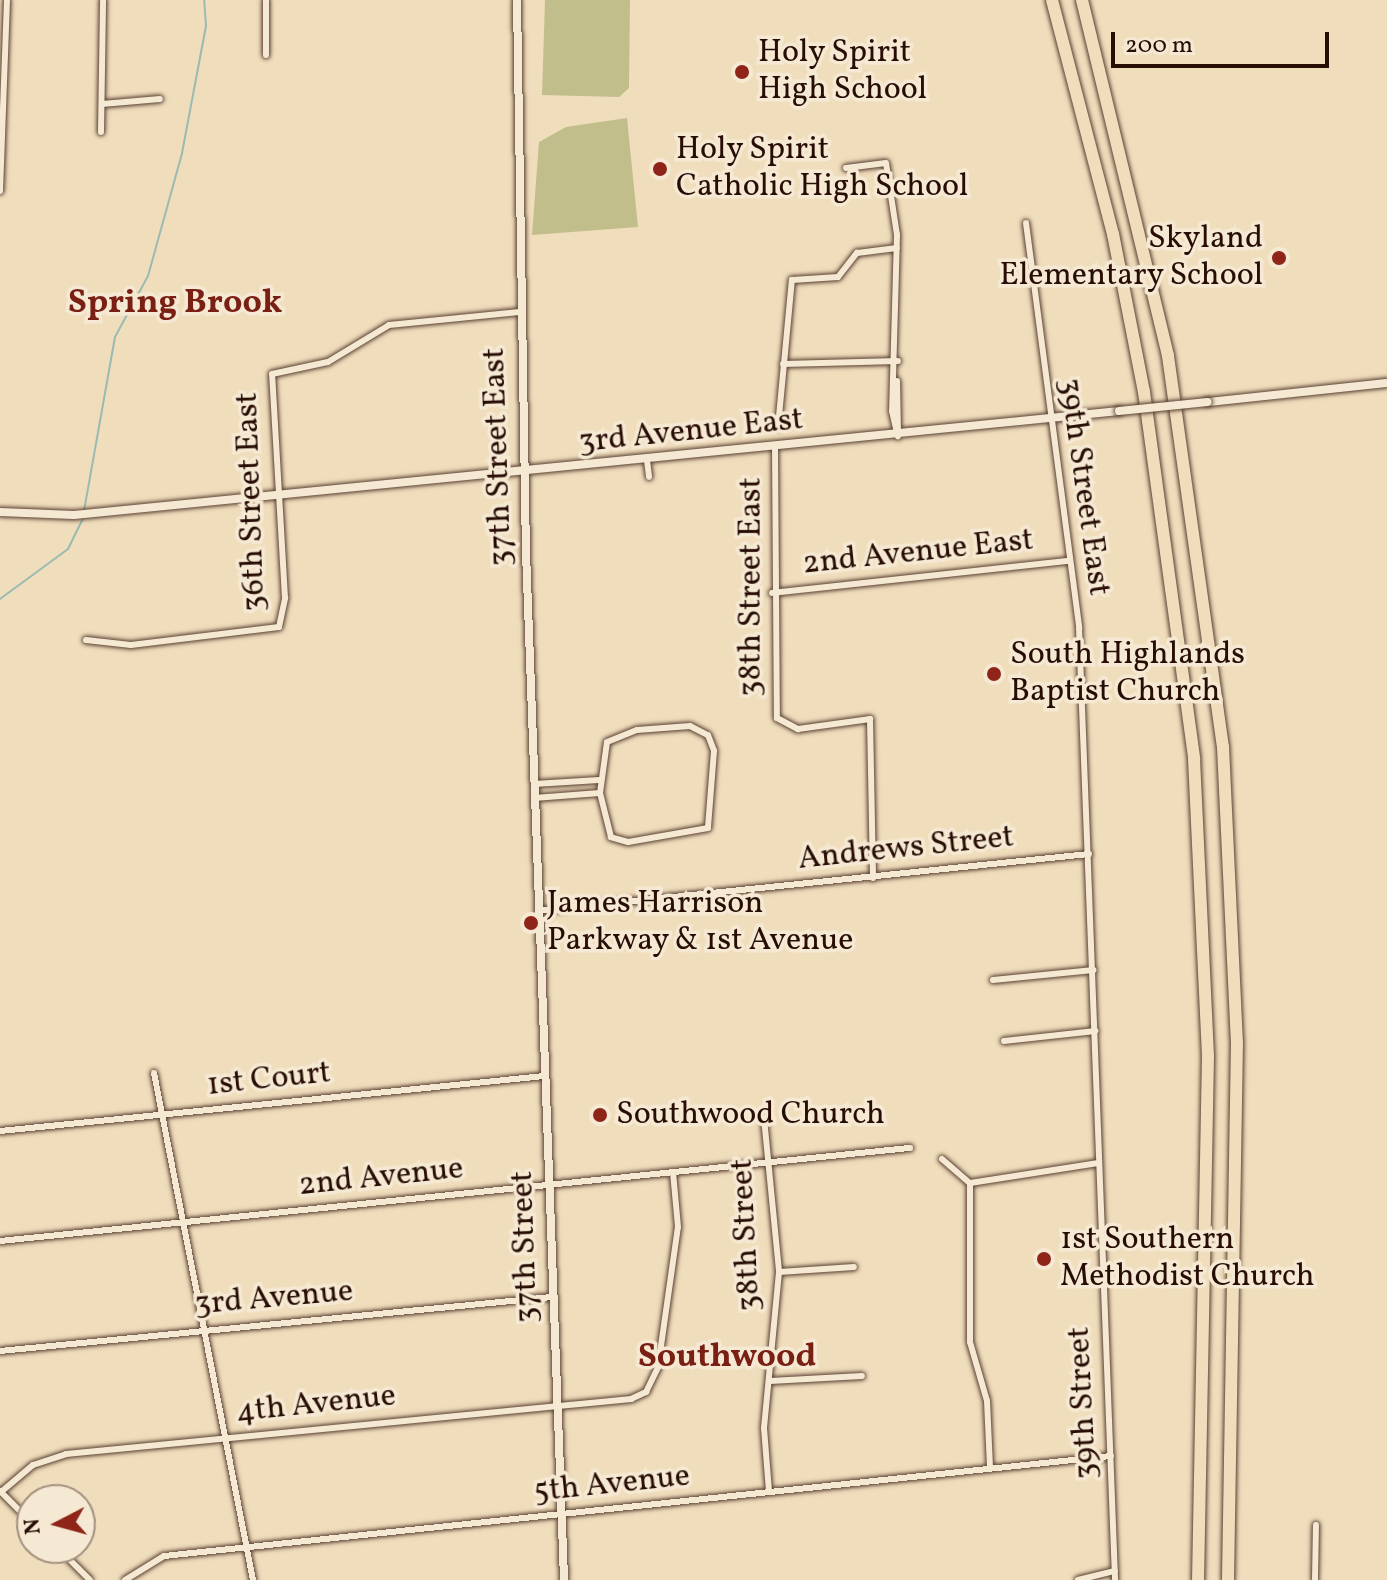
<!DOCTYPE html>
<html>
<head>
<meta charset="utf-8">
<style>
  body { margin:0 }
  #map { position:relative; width:1387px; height:1580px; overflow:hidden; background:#f0ddbc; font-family:Vollkorn,serif }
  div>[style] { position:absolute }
  .green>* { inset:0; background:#c2be8b }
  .stream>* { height:2px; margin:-1px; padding:0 1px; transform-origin:1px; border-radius:1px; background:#9abbb2 }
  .roads { filter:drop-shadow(0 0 2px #5a4133) drop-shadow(0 0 2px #5a4133) }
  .minor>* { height:6px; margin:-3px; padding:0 3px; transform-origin:3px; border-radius:3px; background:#f5e9d3 }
  .tertiary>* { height:8px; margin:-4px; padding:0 4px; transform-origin:4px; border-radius:4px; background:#f5e9d3 }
  .motorway>* { height:12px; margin:-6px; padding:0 6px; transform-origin:6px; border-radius:6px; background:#f0ddbc }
  .bridges { filter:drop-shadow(0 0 2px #5a4133) drop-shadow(0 0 2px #5a4133) }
  .tertiary-bridge>* { height:8px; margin:-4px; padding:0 4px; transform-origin:4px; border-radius:4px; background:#f5e9d3 }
  .dots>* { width:22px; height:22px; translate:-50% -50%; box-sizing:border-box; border:4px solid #f5e9d3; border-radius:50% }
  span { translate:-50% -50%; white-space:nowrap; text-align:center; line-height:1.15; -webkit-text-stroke:7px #f5e9d3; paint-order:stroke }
  .poi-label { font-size:32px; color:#280d05 }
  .left { translate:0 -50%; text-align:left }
  .right { translate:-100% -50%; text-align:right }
  .street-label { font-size:32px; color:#280d05 }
  .neighbourhood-label { font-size:34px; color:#7a1f14; font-weight:700 }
  .north { position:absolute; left:16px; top:1484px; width:80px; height:80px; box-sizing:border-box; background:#f5e9d3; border:2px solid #a39181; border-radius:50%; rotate:264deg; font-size:22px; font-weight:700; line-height:32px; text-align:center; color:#280d05 }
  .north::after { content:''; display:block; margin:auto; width:28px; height:36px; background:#8f2418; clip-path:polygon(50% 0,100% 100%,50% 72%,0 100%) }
  .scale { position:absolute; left:1111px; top:32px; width:218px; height:36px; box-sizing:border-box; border:4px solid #280d05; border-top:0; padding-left:10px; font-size:24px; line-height:28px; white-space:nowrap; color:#280d05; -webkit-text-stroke:6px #f5e9d3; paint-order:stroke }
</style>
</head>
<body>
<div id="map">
  <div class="green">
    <i style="clip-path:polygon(545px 0,630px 0,629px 88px,619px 97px,542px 95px)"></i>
    <i style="clip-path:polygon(627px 118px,638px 227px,532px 235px,539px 142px,566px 127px)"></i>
  </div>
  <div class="stream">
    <i style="left:84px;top:511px;width:177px;rotate:-79.9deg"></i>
    <i style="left:115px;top:337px;width:69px;rotate:-61.6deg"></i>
    <i style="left:148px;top:276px;width:128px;rotate:-74.5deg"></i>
    <i style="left:182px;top:153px;width:129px;rotate:-79.3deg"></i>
    <i style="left:206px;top:26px;width:26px;rotate:-94deg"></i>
    <i style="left:0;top:599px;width:84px;rotate:-36.3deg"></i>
    <i style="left:68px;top:549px;width:34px;rotate:-64deg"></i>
  </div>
  <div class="roads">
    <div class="minor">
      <i style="left:266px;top:55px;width:55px;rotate:-90deg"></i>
      <i style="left:102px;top:104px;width:58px;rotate:-4.9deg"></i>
      <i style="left:101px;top:132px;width:132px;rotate:-89.1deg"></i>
      <i style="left:846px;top:168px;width:40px;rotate:-7.1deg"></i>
      <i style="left:886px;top:163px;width:73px;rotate:81.3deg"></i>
      <i style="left:897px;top:235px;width:176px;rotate:91.6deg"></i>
      <i style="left:892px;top:411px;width:26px;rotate:77deg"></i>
      <i style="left:0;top:191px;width:191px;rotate:-87.9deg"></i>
      <i style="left:1026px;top:223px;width:408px;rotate:82.5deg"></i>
      <i style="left:1079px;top:628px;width:953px;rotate:87.83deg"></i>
      <i style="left:783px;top:364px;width:115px;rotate:-1.5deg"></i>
      <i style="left:897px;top:381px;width:51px;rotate:88.9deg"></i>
      <i style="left:778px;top:427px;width:148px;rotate:-84.6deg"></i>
      <i style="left:792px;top:280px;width:46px;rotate:-3.7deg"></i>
      <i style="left:838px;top:277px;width:31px;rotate:-52deg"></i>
      <i style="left:857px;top:253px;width:40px;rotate:-7.1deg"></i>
      <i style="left:775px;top:447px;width:271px;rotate:89.6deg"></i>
      <i style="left:777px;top:718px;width:24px;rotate:28deg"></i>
      <i style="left:798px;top:729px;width:73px;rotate:-7.9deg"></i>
      <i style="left:870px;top:719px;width:159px;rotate:88.9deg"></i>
      <i style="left:647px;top:460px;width:17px;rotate:83deg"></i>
      <i style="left:772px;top:593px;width:298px;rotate:-6.2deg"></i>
      <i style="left:86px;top:640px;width:45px;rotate:6.3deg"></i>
      <i style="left:131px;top:645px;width:149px;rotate:-6.9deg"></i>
      <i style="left:279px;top:627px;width:30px;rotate:-78deg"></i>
      <i style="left:285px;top:598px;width:224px;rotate:-93.3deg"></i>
      <i style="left:272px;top:374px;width:57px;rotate:-12.1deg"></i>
      <i style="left:328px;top:362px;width:71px;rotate:-31.2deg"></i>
      <i style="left:389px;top:325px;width:131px;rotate:-5.7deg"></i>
      <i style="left:690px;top:726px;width:20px;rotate:27deg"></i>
      <i style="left:708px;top:735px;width:17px;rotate:69deg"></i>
      <i style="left:714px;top:751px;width:77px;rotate:94.5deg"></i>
      <i style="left:708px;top:828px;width:81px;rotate:170.1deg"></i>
      <i style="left:628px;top:842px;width:18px;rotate:-164deg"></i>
      <i style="left:611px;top:837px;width:45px;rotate:-104deg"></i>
      <i style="left:600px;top:793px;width:51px;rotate:-82.2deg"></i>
      <i style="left:607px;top:742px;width:32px;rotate:-22deg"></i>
      <i style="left:637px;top:730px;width:53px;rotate:-4.3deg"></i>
      <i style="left:534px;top:784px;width:65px;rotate:-3.5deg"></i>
      <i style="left:534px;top:798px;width:66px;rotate:-4.3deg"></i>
      <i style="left:538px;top:911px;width:554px;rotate:-5.91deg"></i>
      <i style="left:993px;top:980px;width:101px;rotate:-5.7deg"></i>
      <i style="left:1004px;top:1041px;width:92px;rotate:-6.3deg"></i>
      <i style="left:154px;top:1073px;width:517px;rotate:78.95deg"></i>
      <i style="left:764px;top:1118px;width:155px;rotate:84.4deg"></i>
      <i style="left:779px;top:1272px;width:157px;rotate:95.5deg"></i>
      <i style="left:764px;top:1428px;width:64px;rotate:85.5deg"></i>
      <i style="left:0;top:1131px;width:547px;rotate:-5.77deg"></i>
      <i style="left:942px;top:1159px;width:37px;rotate:41deg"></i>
      <i style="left:970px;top:1183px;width:159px;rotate:90deg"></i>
      <i style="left:970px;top:1342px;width:61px;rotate:73.9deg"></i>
      <i style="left:987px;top:1401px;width:67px;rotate:87.4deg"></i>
      <i style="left:970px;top:1183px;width:130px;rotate:-8.9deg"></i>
      <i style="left:0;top:1241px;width:915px;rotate:-5.84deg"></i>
      <i style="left:779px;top:1272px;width:75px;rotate:-3.8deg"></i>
      <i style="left:0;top:1351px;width:555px;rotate:-5.59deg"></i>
      <i style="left:770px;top:1381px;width:92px;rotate:-3.1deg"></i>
      <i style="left:0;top:1491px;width:45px;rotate:45deg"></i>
      <i style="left:1px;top:1492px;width:42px;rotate:-40.2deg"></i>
      <i style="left:33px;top:1465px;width:35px;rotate:-18deg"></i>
      <i style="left:66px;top:1454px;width:568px;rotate:-5.56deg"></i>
      <i style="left:631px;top:1399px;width:17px;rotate:-25deg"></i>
      <i style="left:646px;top:1392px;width:28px;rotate:-64deg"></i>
      <i style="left:658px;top:1367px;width:141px;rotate:-81.9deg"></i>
      <i style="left:678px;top:1227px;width:55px;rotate:-95.2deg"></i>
      <i style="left:58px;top:1548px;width:45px;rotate:45deg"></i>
      <i style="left:125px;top:1580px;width:46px;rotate:-31.6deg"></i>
      <i style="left:164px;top:1556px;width:952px;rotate:-6.03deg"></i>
      <i style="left:1078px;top:1580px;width:38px;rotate:-14deg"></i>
      <i style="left:1315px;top:1580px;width:55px;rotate:-89deg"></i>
    </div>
    <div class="tertiary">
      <i style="left:517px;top:0;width:552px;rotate:89.07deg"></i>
      <i style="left:526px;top:552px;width:1029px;rotate:87.88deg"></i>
      <i style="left:1208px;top:402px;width:180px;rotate:-6.1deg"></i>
      <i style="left:0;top:512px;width:74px;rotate:2.3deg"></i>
      <i style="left:74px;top:515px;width:1050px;rotate:-5.68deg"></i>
    </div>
    <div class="motorway">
      <i style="left:1052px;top:0;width:242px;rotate:75.4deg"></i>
      <i style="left:1113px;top:234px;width:161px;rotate:78.9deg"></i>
      <i style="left:1144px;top:392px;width:370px;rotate:82.2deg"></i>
      <i style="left:1194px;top:759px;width:297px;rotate:87.3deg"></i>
      <i style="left:1208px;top:1056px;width:524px;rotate:91.09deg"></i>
      <i style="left:1082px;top:0;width:366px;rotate:76.4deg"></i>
      <i style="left:1168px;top:356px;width:395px;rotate:82deg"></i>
      <i style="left:1223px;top:747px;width:295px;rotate:87.3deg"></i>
      <i style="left:1237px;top:1042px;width:538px;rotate:90.96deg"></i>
    </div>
  </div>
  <div class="bridges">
    <div class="tertiary-bridge">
      <i style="left:1119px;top:411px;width:89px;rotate:-5.8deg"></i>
    </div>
  </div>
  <div class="dots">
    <i style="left:742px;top:72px;background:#8f2418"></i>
    <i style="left:660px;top:169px;background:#8f2418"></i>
    <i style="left:1279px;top:258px;background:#8f2418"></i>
    <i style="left:994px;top:674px;background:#8f2418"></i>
    <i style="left:531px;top:923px;background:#8f2418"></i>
    <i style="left:600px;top:1115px;background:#8f2418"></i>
    <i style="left:1044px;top:1259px;background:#8f2418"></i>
  </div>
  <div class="poi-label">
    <span class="left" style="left:758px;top:72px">Holy Spirit<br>High School</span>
    <span class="left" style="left:676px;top:169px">Holy Spirit<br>Catholic High School</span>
    <span class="right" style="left:1263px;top:258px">Skyland<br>Elementary School</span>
    <span class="left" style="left:1010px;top:674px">South Highlands<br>Baptist Church</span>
    <span class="left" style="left:547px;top:923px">James Harrison<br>Parkway &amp; 1st Avenue</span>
    <span class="left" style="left:616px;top:1115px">Southwood Church</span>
    <span class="left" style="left:1060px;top:1259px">1st Southern<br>Methodist Church</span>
  </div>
  <div class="street-label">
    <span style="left:691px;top:432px;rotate:-6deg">3rd Avenue East</span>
    <span style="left:499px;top:457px;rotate:-92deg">37th Street East</span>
    <span style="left:1083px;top:487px;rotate:82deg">39th Street East</span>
    <span style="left:252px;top:502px;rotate:-92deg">36th Street East</span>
    <span style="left:918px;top:553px;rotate:-6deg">2nd Avenue East</span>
    <span style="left:752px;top:587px;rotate:-90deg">38th Street East</span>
    <span style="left:906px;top:849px;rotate:-6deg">Andrews Street</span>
    <span style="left:269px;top:1080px;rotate:-6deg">1st Court</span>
    <span style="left:381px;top:1178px;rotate:-6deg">2nd Avenue</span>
    <span style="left:747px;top:1235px;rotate:-93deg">38th Street</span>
    <span style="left:526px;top:1247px;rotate:-92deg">37th Street</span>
    <span style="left:274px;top:1299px;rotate:-5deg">3rd Avenue</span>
    <span style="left:1084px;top:1403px;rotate:-93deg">39th Street</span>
    <span style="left:316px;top:1405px;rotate:-6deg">4th Avenue</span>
    <span style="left:612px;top:1485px;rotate:-6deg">5th Avenue</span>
  </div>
  <div class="neighbourhood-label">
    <span style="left:175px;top:304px">Spring Brook</span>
    <span style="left:727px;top:1358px">Southwood</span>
  </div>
  <div class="north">N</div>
  <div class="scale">200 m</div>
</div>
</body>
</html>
